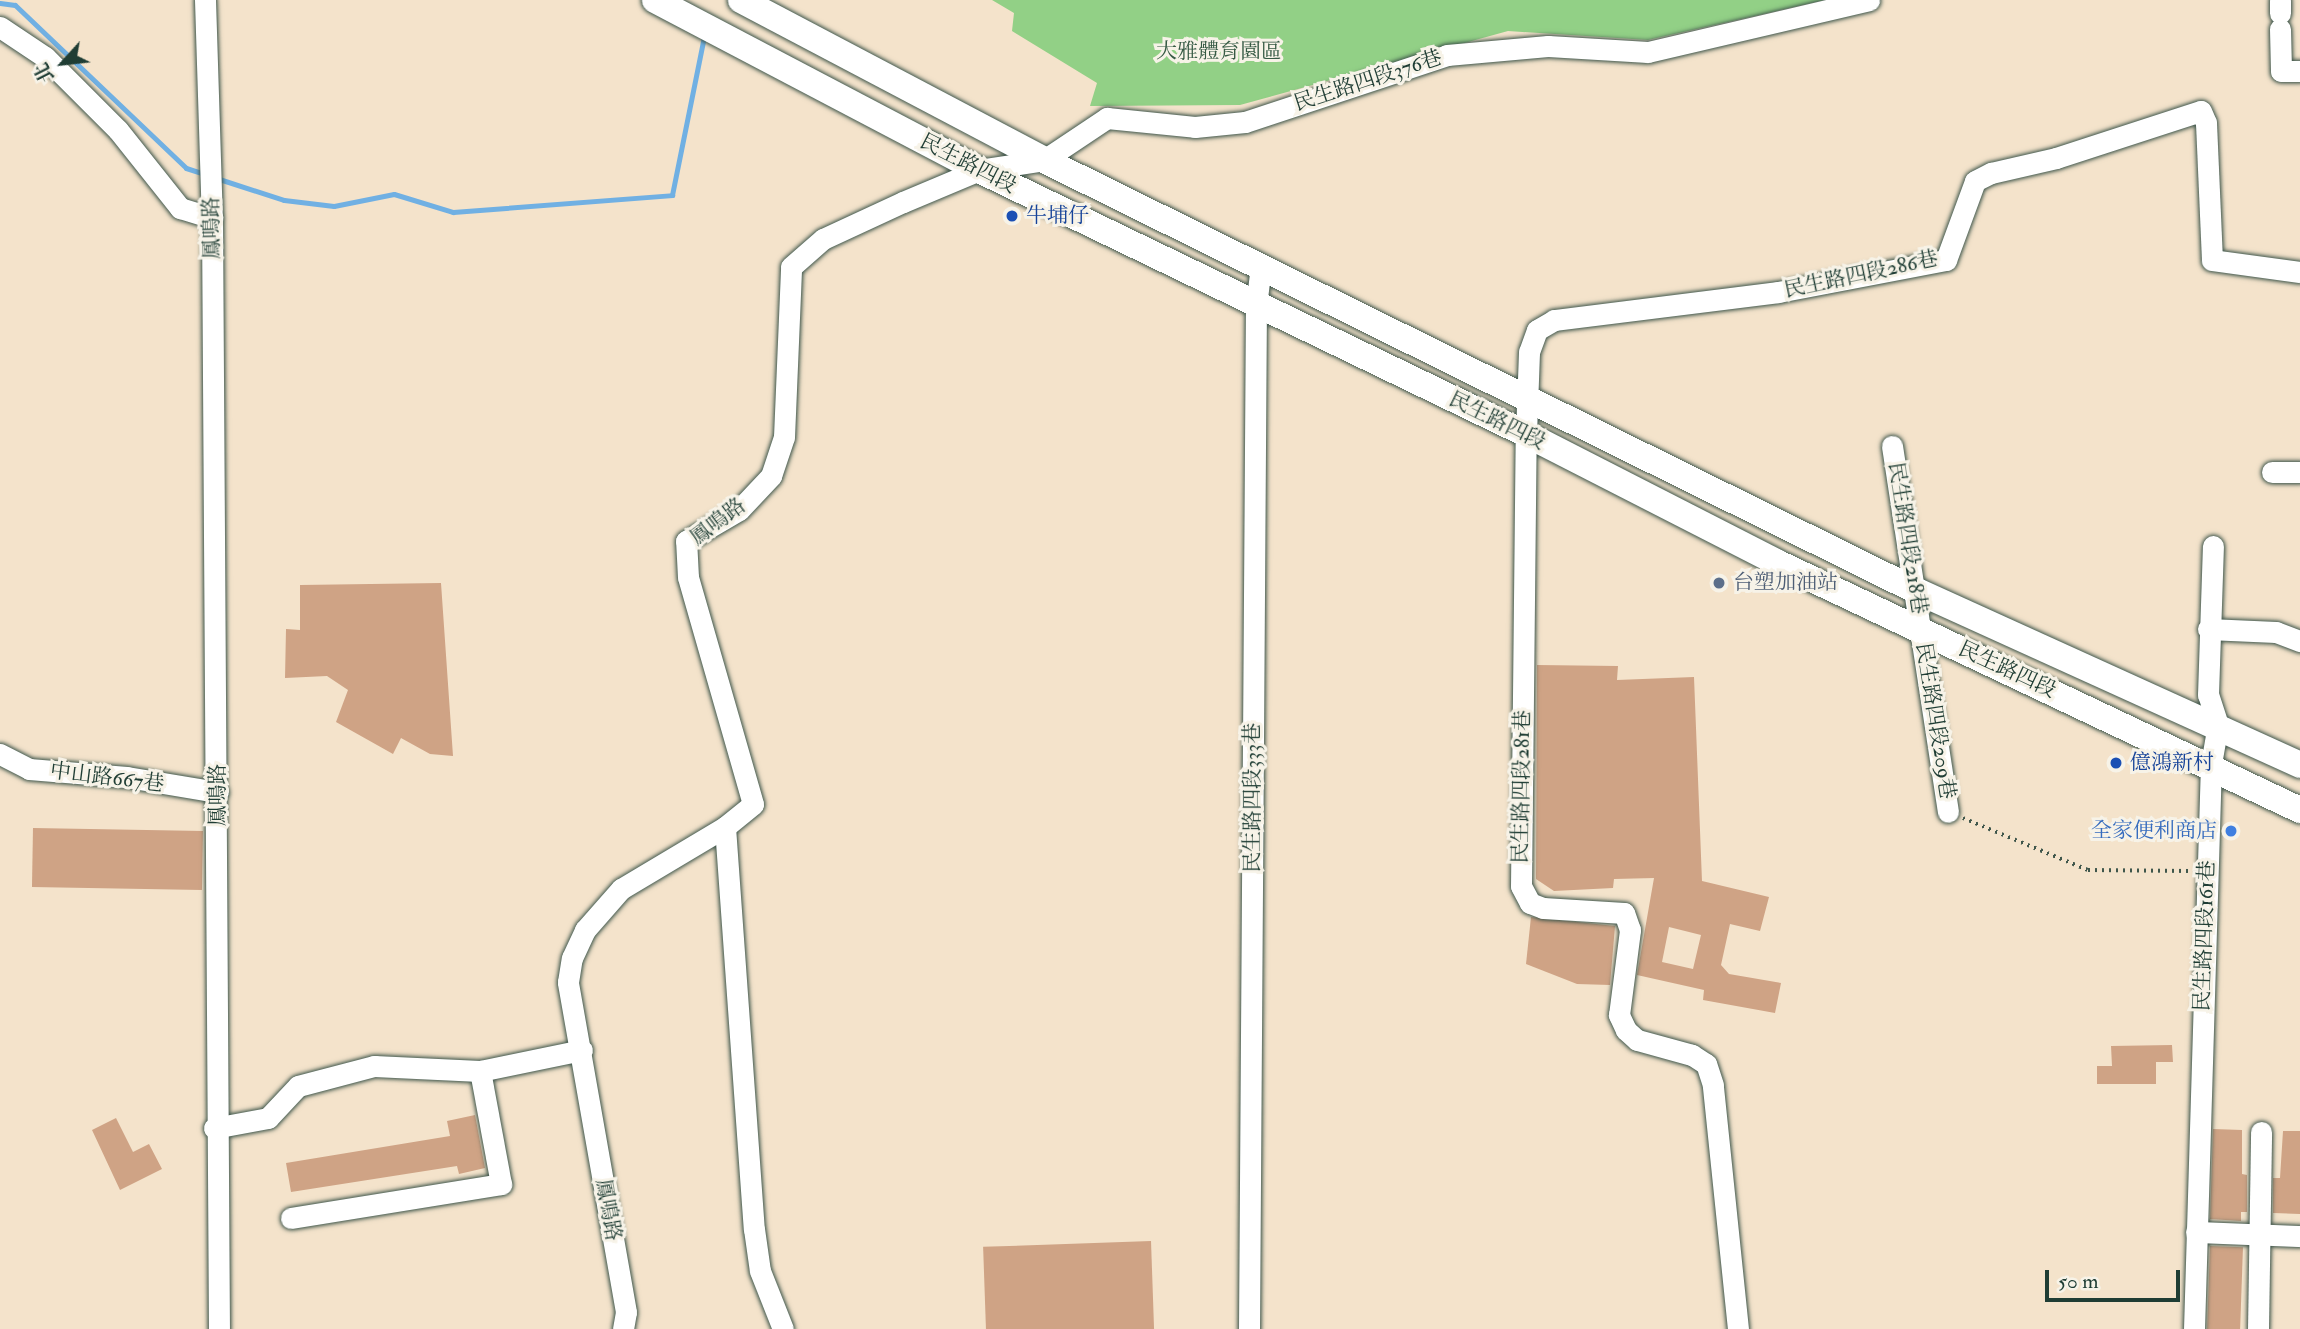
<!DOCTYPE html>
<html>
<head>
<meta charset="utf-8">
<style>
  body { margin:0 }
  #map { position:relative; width:2300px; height:1329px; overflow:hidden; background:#f4e3cb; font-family:"IM FELL Double Pica","Noto Serif TC",serif }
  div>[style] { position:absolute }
  .green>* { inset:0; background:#92d086 }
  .stream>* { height:5px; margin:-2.5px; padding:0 2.5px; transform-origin:2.5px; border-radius:2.5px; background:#70b0e3 }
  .building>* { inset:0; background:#cfa385; transform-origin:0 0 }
  .path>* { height:3.5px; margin-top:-1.75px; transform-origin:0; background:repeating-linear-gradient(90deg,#3f564b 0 2px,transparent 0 7px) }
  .roads { filter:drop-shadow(0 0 2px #3f564b) drop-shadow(0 0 2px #3f564b) }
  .minor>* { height:21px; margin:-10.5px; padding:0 10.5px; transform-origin:10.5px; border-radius:10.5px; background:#fff }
  .major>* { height:26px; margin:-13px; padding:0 13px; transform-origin:13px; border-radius:13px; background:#fff }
  .dots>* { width:19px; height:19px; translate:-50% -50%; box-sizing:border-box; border:4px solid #f7f3e8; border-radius:50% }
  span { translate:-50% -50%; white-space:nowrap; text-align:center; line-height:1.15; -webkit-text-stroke:6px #f7f3e8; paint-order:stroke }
  .park-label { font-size:21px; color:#365a44 }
  .street-label { font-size:21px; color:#1f3d34 }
  .transit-label { font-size:21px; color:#164399 }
  .left { translate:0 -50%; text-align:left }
  .service-label { font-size:21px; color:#4e5e75 }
  .shop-label { font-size:21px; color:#366cbe }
  .right { translate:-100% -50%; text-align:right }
  .north { position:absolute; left:28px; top:28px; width:70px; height:70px; -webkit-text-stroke:5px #f7f3e8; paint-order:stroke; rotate:243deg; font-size:19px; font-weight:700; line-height:28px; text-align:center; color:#1f3d34 }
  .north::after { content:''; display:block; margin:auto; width:24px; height:32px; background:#1f3d34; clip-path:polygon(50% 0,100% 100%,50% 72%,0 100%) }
  .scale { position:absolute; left:2045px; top:1270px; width:135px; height:32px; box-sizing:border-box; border:4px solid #1f3d34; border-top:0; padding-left:9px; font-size:21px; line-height:24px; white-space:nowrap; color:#1f3d34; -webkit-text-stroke:5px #f7f3e8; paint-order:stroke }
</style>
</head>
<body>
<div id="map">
  <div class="green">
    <i style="clip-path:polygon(992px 0,1825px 0,1648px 40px,1508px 31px,1240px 105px,1090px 106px,1097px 83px,1012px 31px,1014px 13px)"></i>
  </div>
  <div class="stream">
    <i style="left:0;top:3px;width:15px;rotate:8deg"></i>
    <i style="left:15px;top:5px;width:236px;rotate:43.6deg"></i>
    <i style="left:186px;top:168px;width:19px;rotate:18deg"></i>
    <i style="left:216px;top:178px;width:71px;rotate:17.9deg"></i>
    <i style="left:284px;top:200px;width:50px;rotate:6.8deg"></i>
    <i style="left:334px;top:206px;width:61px;rotate:-11.3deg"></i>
    <i style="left:394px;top:194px;width:62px;rotate:17deg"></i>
    <i style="left:453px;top:212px;width:220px;rotate:-4.4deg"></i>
    <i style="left:672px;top:195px;width:162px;rotate:-78.6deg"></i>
  </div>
  <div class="building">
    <i style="clip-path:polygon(441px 583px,453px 756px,430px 754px,401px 738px,393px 754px,336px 722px,348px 690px,327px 676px,285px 678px,286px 629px,300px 630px,300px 585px)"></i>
    <i style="clip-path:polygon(evenodd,1537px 665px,1618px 666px,1617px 680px,1694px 677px,1702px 881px,1769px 897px,1760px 931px,1730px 924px,1721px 965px,1729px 974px,1781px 983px,1775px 1013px,1703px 1000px,1704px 990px,1637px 975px,1654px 878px,1614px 879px,1613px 888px,1554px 891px,1536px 879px,1537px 665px,1669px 927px,1701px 935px,1693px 969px,1662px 962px,1669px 927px)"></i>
    <i style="left:33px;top:828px;width:170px;height:59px;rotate:1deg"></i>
    <i style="clip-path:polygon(1531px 917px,1615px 926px,1610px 985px,1577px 984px,1526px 964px)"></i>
    <i style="clip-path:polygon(2172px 1045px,2173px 1062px,2156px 1062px,2156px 1084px,2097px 1084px,2097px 1066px,2112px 1066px,2111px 1046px)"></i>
    <i style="clip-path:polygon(475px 1115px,485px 1168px,459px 1174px,457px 1166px,291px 1192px,286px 1163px,450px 1136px,447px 1121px)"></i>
    <i style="clip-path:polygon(116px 1118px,133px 1152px,149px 1144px,162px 1169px,120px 1190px,92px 1130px)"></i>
    <i style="clip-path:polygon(2213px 1129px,2242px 1130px,2242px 1174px,2247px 1175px,2247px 1212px,2241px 1212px,2241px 1221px,2210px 1219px)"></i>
    <i style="clip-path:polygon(2283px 1131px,2300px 1131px,2300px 1214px,2273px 1213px,2273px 1178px,2280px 1178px)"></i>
    <i style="left:1151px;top:1241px;width:88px;height:168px;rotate:88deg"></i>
    <i style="left:2210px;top:1246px;width:33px;height:83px;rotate:2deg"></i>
  </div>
  <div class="path">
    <i style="left:1963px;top:818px;width:135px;rotate:22.6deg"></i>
    <i style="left:2088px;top:870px;width:102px;rotate:0.6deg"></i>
  </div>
  <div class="roads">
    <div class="minor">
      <i style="left:205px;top:0;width:218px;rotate:88.2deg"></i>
      <i style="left:212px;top:218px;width:1111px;rotate:89.64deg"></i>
      <i style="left:2280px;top:13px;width:13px;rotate:-90deg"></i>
      <i style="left:0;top:27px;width:54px;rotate:33.7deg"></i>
      <i style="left:45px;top:57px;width:103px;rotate:45deg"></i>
      <i style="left:118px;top:130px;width:100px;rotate:51.5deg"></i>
      <i style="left:180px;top:208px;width:34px;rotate:17deg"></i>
      <i style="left:2280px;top:29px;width:42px;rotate:88.6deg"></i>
      <i style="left:2281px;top:71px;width:19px"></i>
      <i style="left:1892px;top:446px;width:370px;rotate:81.3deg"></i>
      <i style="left:2272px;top:472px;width:28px"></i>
      <i style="left:2208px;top:629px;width:68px;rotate:2.5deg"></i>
      <i style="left:2276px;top:632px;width:26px;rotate:21deg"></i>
      <i style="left:0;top:754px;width:33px;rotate:27deg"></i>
      <i style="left:29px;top:769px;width:98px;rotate:4.7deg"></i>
      <i style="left:127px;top:777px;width:92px;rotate:9.4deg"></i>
      <i style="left:725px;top:827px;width:403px;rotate:85.9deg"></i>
      <i style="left:754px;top:1229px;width:42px;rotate:81.9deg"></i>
      <i style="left:760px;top:1271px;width:62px;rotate:68.4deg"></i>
      <i style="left:214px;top:1128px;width:55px;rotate:-10.5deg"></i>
      <i style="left:268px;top:1118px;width:44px;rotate:-46.8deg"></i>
      <i style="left:298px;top:1086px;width:79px;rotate:-14.7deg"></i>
      <i style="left:374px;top:1066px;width:106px;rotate:2.7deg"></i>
      <i style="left:480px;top:1071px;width:104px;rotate:-11.6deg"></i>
      <i style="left:291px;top:1218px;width:213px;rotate:-9.2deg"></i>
      <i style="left:501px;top:1184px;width:115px;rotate:-100.5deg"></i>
      <i style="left:2196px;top:1232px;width:104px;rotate:2.2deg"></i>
      <i style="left:623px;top:1329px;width:17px;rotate:-80deg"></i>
      <i style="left:626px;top:1312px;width:335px;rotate:-100deg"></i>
      <i style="left:568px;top:982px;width:24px;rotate:-81deg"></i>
      <i style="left:572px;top:958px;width:31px;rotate:-65deg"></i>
      <i style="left:585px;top:930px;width:55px;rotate:-48.7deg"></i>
      <i style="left:621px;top:889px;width:121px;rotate:-30.8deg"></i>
      <i style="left:725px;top:827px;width:36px;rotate:-39deg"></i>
      <i style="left:753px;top:804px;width:236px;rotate:-106deg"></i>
      <i style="left:688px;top:577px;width:36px;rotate:-93deg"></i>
      <i style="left:686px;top:541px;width:61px;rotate:-30.3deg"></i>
      <i style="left:739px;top:510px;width:47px;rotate:-46.7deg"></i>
      <i style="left:771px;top:476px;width:41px;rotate:-71.6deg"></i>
      <i style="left:784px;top:437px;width:170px;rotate:-87.6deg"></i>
      <i style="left:791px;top:267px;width:43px;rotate:-41.2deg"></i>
      <i style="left:823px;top:239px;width:88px;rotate:-24.8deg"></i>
      <i style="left:903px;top:202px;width:82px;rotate:-22.8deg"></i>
      <i style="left:979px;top:170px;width:66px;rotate:-8.7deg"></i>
      <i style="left:1044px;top:160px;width:76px;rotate:-33.7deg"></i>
      <i style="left:1107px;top:118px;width:88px;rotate:5.8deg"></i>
      <i style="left:1195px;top:127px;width:50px;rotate:-5.7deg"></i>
      <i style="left:1245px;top:122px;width:213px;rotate:-18.3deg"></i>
      <i style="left:1447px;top:55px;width:101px;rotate:-5.1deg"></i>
      <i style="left:1548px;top:46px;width:100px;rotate:3.4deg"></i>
      <i style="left:1648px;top:52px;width:227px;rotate:-13.2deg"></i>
      <i style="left:1249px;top:1329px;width:1023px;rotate:-89.61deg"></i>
      <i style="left:1256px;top:306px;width:40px;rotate:-82.9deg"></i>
      <i style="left:1738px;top:1329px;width:245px;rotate:-95.9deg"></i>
      <i style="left:1713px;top:1085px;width:22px;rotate:-108deg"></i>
      <i style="left:1706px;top:1064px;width:17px;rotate:-147deg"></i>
      <i style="left:1692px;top:1055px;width:57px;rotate:-164.7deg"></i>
      <i style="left:1637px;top:1040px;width:15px;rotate:-138deg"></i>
      <i style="left:1626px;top:1030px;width:17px;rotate:-115deg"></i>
      <i style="left:1619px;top:1015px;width:86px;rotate:-82.6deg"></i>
      <i style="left:1630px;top:930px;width:18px;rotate:-109deg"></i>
      <i style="left:1624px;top:913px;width:81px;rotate:-176.5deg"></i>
      <i style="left:1543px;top:908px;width:14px;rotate:-159deg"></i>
      <i style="left:1530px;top:903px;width:19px;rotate:-118deg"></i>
      <i style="left:1521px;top:886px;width:452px;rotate:-89.4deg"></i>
      <i style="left:1526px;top:434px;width:82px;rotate:-87.9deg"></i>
      <i style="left:1529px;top:352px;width:23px;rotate:-70deg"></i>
      <i style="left:1537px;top:330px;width:20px;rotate:-30deg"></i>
      <i style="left:1554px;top:320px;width:226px;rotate:-7.1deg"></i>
      <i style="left:1778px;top:292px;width:171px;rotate:-10.8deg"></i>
      <i style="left:1946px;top:260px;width:84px;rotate:-69.8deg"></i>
      <i style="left:1975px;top:181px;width:18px;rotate:-27deg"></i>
      <i style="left:1991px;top:173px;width:67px;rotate:-13deg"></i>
      <i style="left:2056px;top:158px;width:152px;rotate:-18deg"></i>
      <i style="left:2201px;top:111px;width:13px;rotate:67deg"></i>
      <i style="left:2206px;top:123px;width:137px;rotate:87.5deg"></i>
      <i style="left:2212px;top:260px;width:89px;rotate:7.8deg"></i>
      <i style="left:2194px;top:1329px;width:565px;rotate:-88.28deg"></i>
      <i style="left:2211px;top:764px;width:40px;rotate:-80deg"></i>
      <i style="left:2218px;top:725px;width:32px;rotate:-108deg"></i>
      <i style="left:2208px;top:695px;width:149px;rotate:-88.1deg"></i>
      <i style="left:2258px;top:1329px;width:197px;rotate:-89.1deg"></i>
    </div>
    <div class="major">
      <i style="left:655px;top:0;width:366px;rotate:27.7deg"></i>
      <i style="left:979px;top:170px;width:607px;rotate:25.76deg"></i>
      <i style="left:1526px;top:434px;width:281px;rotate:27.1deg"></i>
      <i style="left:1776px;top:562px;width:580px;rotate:25.33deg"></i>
      <i style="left:741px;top:0;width:343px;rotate:27.8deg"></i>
      <i style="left:1044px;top:160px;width:974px;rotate:26.28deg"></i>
      <i style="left:1917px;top:591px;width:421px;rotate:24.4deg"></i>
    </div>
  </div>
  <div class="dots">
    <i style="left:1012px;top:216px;background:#1a4fb4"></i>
    <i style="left:1719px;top:583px;background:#5c6f8a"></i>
    <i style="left:2116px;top:763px;background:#1a4fb4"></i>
    <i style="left:2231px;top:831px;background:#3f7fe0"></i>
  </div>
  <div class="park-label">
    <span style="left:1219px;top:52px">大雅體育園區</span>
  </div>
  <div class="street-label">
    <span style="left:1368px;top:81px;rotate:-18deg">民生路四段376巷</span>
    <span style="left:968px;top:164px;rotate:27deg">民生路四段</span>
    <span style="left:212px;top:228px;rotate:-91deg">鳳鳴路</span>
    <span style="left:1861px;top:275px;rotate:-12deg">民生路四段286巷</span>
    <span style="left:1497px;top:421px;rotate:26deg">民生路四段</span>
    <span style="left:718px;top:522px;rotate:-37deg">鳳鳴路</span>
    <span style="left:1907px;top:538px;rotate:81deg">民生路四段218巷</span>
    <span style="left:2007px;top:670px;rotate:25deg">民生路四段</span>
    <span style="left:1935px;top:721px;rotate:81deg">民生路四段209巷</span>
    <span style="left:107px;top:778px;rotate:7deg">中山路667巷</span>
    <span style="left:1522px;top:787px;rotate:-89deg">民生路四段281巷</span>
    <span style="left:218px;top:795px;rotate:-90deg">鳳鳴路</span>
    <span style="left:1253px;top:798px;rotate:-90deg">民生路四段333巷</span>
    <span style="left:2205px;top:936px;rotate:-88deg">民生路四段161巷</span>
    <span style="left:608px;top:1210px;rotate:80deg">鳳鳴路</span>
  </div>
  <div class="transit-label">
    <span class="left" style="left:1026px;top:216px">牛埔仔</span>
    <span class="left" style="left:2130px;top:763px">億鴻新村</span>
  </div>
  <div class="service-label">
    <span class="left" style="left:1733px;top:583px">台塑加油站</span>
  </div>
  <div class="shop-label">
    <span class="right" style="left:2217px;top:831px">全家便利商店</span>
  </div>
  <div class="north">北</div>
  <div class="scale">50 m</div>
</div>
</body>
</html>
